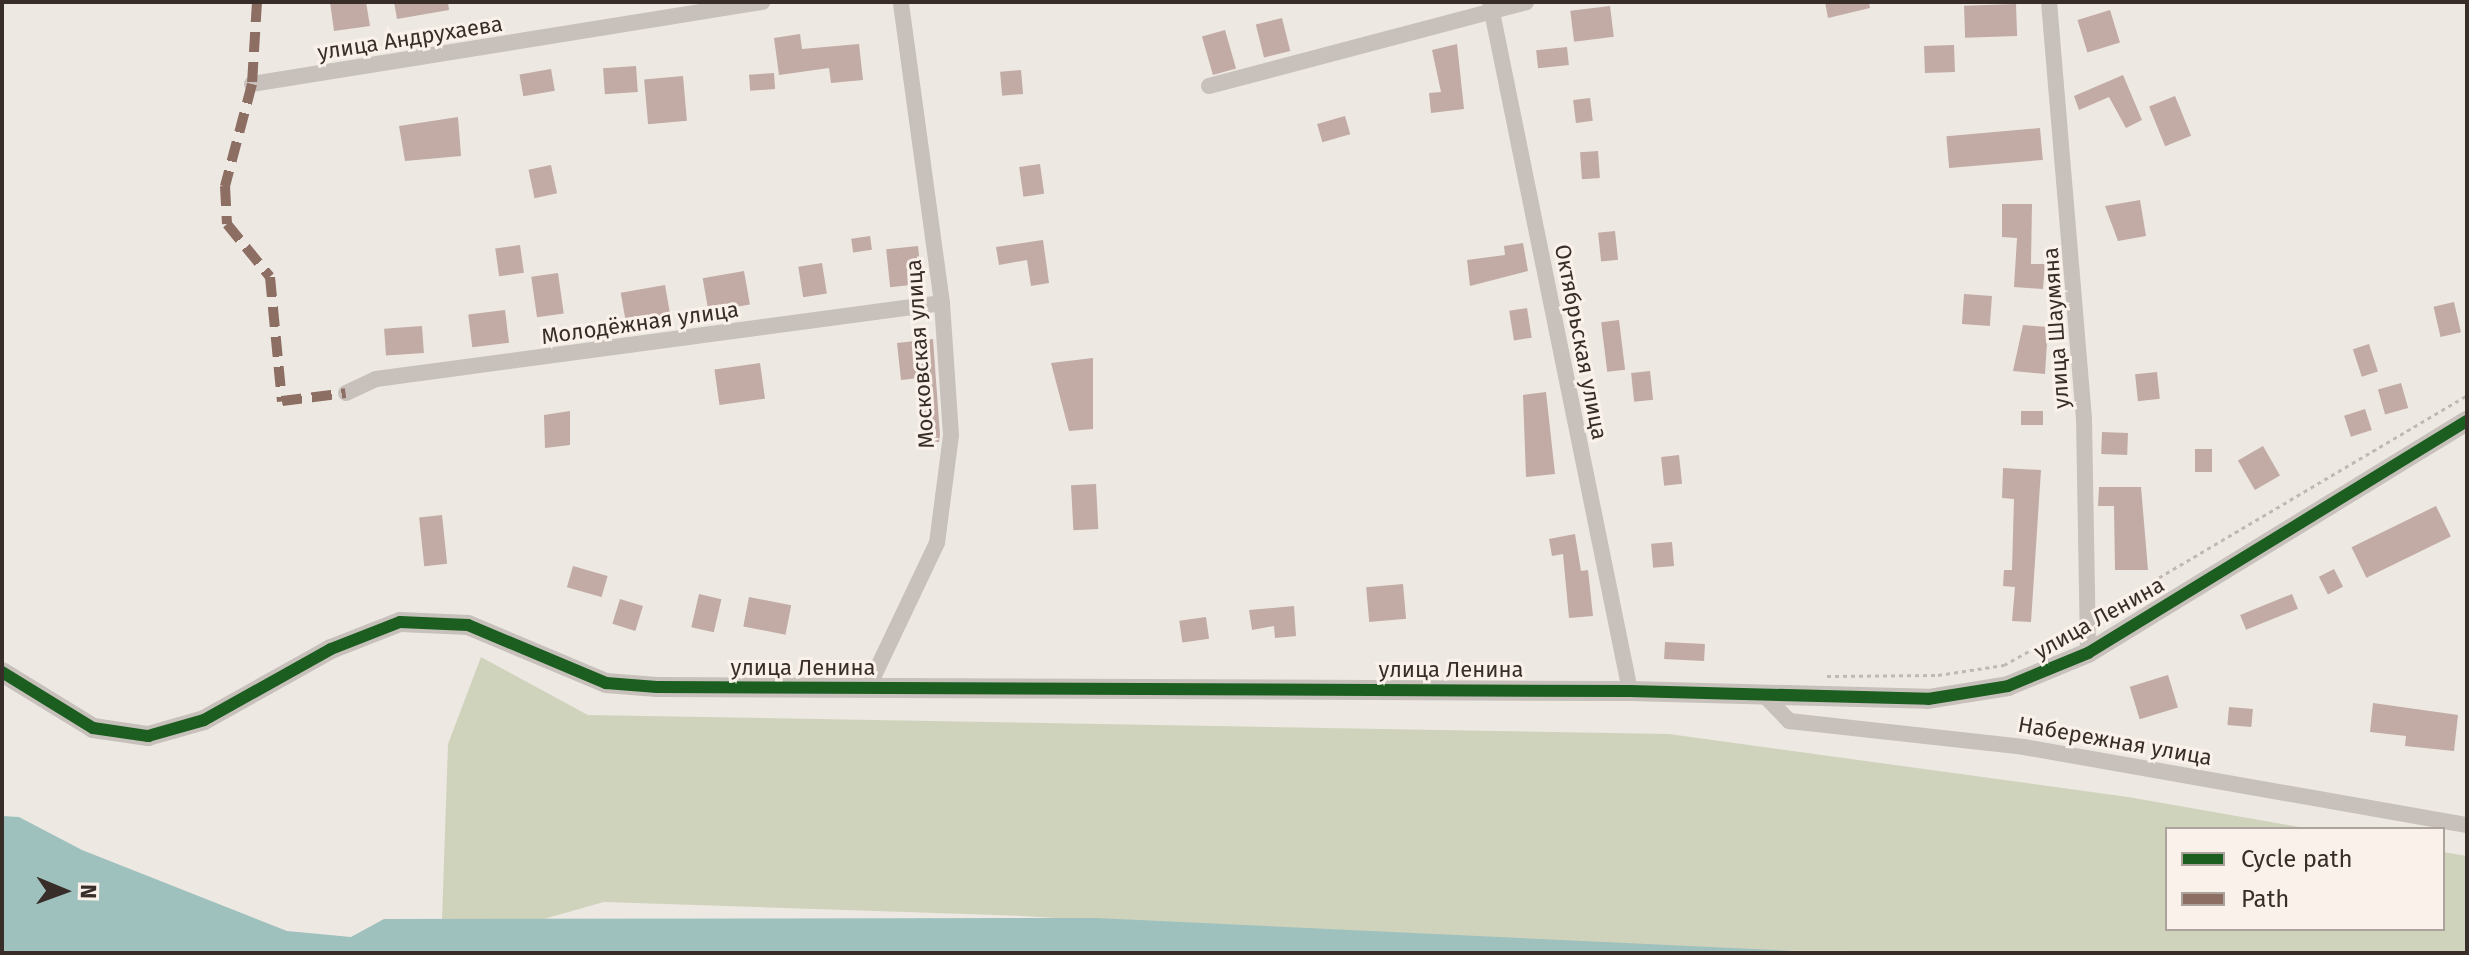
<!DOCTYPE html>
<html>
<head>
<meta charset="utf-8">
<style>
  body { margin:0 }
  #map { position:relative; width:2469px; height:955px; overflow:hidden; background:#eee8e3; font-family:"Fira Sans",sans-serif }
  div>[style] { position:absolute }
  .green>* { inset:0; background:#d0d3bc }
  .water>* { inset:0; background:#9ec1be }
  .building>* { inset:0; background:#c1aba4; transform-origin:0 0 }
  .path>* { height:3px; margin-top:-1.5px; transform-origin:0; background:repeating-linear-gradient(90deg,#c0b8b3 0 4px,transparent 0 8px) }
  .minor>* { height:16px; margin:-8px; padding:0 8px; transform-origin:8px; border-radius:8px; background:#c7c0bb }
  .tertiary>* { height:20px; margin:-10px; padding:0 10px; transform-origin:10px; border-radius:10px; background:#c7c0bb }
  .quiet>* { height:10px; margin-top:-5px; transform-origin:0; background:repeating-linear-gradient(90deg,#8d6e63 0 20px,transparent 0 30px) }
  .cycleway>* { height:12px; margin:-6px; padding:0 6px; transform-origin:6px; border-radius:6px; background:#1b5e20 }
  span { translate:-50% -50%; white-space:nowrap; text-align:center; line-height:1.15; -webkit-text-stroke:6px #faf2ea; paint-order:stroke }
  .street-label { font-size:22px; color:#382d29 }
  .frame { position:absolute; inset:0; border:4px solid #382d29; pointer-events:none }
  .legend { position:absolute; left:2165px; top:827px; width:280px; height:104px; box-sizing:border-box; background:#faf2ea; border:2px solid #aca39d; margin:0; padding:10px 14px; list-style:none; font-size:24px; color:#382d29 }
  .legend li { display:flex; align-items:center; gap:16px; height:40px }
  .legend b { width:40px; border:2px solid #aca39d }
  .north { position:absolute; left:24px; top:851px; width:80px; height:80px; -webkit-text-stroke:6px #faf2ea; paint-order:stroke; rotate:91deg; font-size:22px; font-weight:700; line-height:32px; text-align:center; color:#382d29 }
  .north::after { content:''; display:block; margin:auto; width:28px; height:36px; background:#382d29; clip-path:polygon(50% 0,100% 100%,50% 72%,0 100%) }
</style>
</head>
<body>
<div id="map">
  <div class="green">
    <i style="clip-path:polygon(481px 657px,588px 715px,1669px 734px,2128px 797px,2311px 829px,2167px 829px,2167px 929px,2443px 929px,2443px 852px,2467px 856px,2467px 953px,1588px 950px,1022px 916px,604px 902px,540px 920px,442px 920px,448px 744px)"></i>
  </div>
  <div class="water">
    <i style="clip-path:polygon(2px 816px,19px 817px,82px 850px,287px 931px,351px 937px,384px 919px,1096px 918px,1837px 953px,2px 953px)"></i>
  </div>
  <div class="building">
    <i style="clip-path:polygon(330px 2px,366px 2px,370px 26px,334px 31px)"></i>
    <i style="clip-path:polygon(394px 2px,448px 2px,449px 10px,397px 19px)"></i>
    <i style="clip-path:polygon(1825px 2px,1869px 2px,1870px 8px,1828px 18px)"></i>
    <i style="left:2016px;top:4px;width:32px;height:52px;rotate:88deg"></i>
    <i style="left:1610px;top:6px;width:31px;height:40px;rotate:83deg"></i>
    <i style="left:2110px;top:10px;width:34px;height:34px;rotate:73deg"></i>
    <i style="left:1282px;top:18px;width:34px;height:27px;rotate:76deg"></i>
    <i style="left:1225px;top:30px;width:40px;height:24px;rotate:74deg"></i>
    <i style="clip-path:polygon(800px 34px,802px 49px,859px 44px,863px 80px,831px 83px,829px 68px,779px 75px,774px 38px)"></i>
    <i style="clip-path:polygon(1457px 44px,1464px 109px,1431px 113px,1429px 93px,1441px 92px,1432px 50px)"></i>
    <i style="left:1954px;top:45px;width:27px;height:30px;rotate:88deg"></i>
    <i style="left:1567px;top:47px;width:18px;height:31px;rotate:84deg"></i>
    <i style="left:636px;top:66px;width:26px;height:33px;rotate:86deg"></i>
    <i style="left:551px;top:69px;width:22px;height:32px;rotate:80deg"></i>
    <i style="left:1021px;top:70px;width:24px;height:21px;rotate:85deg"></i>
    <i style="left:774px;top:73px;width:16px;height:25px;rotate:86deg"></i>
    <i style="clip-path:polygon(2123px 75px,2142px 120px,2126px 128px,2109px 97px,2079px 110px,2074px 96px)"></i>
    <i style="left:683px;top:76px;width:45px;height:39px;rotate:85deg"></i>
    <i style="left:2175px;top:96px;width:43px;height:28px;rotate:68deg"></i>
    <i style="left:1590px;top:98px;width:23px;height:17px;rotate:83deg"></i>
    <i style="left:1345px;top:116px;width:19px;height:29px;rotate:74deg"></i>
    <i style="clip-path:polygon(458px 117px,461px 156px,405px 161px,399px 126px)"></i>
    <i style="left:2040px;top:128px;width:32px;height:94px;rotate:85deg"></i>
    <i style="left:1598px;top:151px;width:27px;height:18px;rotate:86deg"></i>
    <i style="left:1040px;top:164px;width:30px;height:21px;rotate:82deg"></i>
    <i style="left:551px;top:165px;width:29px;height:23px;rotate:78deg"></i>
    <i style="clip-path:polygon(2140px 200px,2146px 236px,2118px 241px,2105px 206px)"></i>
    <i style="clip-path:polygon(2002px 204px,2032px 204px,2031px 264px,2045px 264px,2043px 289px,2014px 287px,2017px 238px,2002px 237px)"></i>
    <i style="left:1615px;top:231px;width:29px;height:17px;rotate:84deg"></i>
    <i style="left:870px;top:236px;width:14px;height:19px;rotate:82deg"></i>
    <i style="clip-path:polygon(1043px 240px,1049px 283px,1031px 286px,1027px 260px,999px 265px,996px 247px)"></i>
    <i style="clip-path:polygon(1523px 243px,1528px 271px,1470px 286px,1467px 260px,1505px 255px,1504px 246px)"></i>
    <i style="left:520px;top:245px;width:28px;height:25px;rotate:82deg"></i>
    <i style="left:918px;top:246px;width:38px;height:32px;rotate:84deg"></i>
    <i style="left:822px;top:263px;width:31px;height:24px;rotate:81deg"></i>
    <i style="left:744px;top:271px;width:34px;height:42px;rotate:80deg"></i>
    <i style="left:558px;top:273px;width:41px;height:27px;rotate:82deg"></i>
    <i style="left:665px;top:285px;width:35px;height:45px;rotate:80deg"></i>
    <i style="left:1964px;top:294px;width:28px;height:30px;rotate:4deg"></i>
    <i style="left:2454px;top:302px;width:31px;height:21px;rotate:77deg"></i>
    <i style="left:1527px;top:308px;width:30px;height:18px;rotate:81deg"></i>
    <i style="left:505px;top:310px;width:33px;height:37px;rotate:83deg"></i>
    <i style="left:1619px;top:320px;width:50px;height:18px;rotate:83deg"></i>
    <i style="clip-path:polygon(2023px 325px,2048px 327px,2045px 374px,2013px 371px)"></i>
    <i style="left:422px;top:326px;width:27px;height:38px;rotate:86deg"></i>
    <i style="clip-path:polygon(933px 339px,940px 435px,939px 442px,924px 443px,919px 378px,901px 380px,897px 343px)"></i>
    <i style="left:2369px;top:344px;width:29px;height:17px;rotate:72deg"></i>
    <i style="clip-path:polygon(1093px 358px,1093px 429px,1069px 431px,1051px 363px)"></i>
    <i style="left:760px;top:363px;width:36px;height:46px;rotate:82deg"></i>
    <i style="left:1650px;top:371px;width:29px;height:19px;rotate:84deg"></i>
    <i style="left:2157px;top:372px;width:27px;height:22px;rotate:84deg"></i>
    <i style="left:2401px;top:383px;width:26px;height:24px;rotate:74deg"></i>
    <i style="clip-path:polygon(1546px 392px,1555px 474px,1526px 477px,1523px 395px)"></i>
    <i style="left:2365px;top:409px;width:22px;height:22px;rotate:72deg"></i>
    <i style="clip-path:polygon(570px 411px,570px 445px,545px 448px,544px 415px)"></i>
    <i style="left:2021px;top:411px;width:22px;height:14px"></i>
    <i style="left:2102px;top:432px;width:26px;height:22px;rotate:2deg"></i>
    <i style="left:2263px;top:446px;width:34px;height:29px;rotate:60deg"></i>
    <i style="left:2195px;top:449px;width:17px;height:23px"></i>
    <i style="left:1679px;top:455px;width:29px;height:18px;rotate:84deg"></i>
    <i style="clip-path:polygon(2003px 468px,2041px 470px,2031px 622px,2012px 621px,2015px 587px,2003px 586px,2004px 570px,2012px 570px,2014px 499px,2002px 498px)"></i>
    <i style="left:1096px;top:484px;width:45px;height:25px;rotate:87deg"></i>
    <i style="clip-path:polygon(2099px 487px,2141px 487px,2148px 570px,2115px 570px,2114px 506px,2098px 506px)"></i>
    <i style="left:2436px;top:506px;width:34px;height:94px;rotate:64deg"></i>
    <i style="left:442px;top:515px;width:49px;height:23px;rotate:84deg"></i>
    <i style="clip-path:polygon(1575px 534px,1581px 571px,1588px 570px,1593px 616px,1569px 618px,1563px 554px,1552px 556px,1549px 539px)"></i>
    <i style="left:1672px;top:542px;width:24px;height:21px;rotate:85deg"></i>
    <i style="left:573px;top:566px;width:36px;height:22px;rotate:16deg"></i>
    <i style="left:2334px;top:569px;width:20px;height:17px;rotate:63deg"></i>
    <i style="left:1403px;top:584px;width:35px;height:37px;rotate:85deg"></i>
    <i style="left:699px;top:594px;width:23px;height:34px;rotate:13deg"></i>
    <i style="left:2292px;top:594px;width:16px;height:56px;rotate:68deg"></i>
    <i style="left:749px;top:597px;width:43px;height:30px;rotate:11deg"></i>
    <i style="left:620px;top:599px;width:24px;height:26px;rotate:17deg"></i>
    <i style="clip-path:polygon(1294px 606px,1296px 636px,1275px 638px,1274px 626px,1252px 630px,1249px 610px)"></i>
    <i style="left:1206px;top:617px;width:22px;height:27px;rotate:82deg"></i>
    <i style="left:1665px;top:642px;width:40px;height:17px;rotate:3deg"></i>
    <i style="left:2168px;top:675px;width:34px;height:40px;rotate:73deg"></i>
    <i style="clip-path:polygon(2373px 703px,2458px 715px,2454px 751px,2405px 746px,2406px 736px,2370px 732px)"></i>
    <i style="left:2229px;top:707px;width:24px;height:18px;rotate:5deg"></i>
  </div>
  <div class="path">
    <i style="left:2104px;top:610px;width:422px;rotate:-30.6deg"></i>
    <i style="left:1827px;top:676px;width:111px;rotate:-0.5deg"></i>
    <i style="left:1938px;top:675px;width:67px;rotate:-8.6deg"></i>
    <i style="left:2004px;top:665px;width:74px;rotate:-29deg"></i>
  </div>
  <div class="minor">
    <i style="left:1490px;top:2px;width:703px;rotate:78.51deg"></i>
    <i style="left:2049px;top:2px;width:418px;rotate:85.2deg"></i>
    <i style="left:2084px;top:419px;width:234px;rotate:89deg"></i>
    <i style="left:252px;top:84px;width:517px;rotate:-9.13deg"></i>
    <i style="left:1209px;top:86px;width:328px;rotate:-14.8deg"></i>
    <i style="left:346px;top:393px;width:33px;rotate:-25deg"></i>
    <i style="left:376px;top:379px;width:571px;rotate:-7.65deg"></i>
    <i style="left:868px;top:688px;width:161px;rotate:-64.6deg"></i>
    <i style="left:937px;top:543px;width:109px;rotate:-82.6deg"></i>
    <i style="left:951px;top:435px;width:132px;rotate:-93.9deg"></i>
    <i style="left:942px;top:303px;width:304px;rotate:-97.8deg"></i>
    <i style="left:1765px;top:696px;width:35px;rotate:46deg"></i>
    <i style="left:1789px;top:721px;width:236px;rotate:6.3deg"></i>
    <i style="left:2024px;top:747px;width:450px;rotate:10deg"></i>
  </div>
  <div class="tertiary">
    <i style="left:2px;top:672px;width:107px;rotate:31.6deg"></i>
    <i style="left:93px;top:728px;width:56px;rotate:8.3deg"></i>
    <i style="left:148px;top:736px;width:58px;rotate:-15.9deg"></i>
    <i style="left:204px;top:720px;width:145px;rotate:-29.2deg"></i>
    <i style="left:331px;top:649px;width:74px;rotate:-21.4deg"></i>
    <i style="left:400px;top:622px;width:68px;rotate:2.5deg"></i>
    <i style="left:468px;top:625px;width:150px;rotate:22.8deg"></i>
    <i style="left:606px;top:683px;width:51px;rotate:4.5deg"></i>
    <i style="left:657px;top:687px;width:973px;rotate:0.24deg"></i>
    <i style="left:1630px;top:691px;width:298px;rotate:1.5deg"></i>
    <i style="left:1928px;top:699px;width:81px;rotate:-9.2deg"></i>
    <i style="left:2008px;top:686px;width:87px;rotate:-22.4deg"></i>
    <i style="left:2088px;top:653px;width:444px;rotate:-31.5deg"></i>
  </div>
  <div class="quiet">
    <i style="left:257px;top:2px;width:82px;rotate:93.5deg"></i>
    <i style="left:252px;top:84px;width:106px;rotate:104.8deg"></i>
    <i style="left:225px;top:186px;width:38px;rotate:87deg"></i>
    <i style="left:227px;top:224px;width:68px;rotate:50.9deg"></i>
    <i style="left:270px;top:277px;width:125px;rotate:84.5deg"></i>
    <i style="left:282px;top:401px;width:64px;rotate:-7.1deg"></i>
  </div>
  <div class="cycleway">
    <i style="left:2px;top:672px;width:107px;rotate:31.6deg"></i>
    <i style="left:93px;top:728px;width:56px;rotate:8.3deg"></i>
    <i style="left:148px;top:736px;width:58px;rotate:-15.9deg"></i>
    <i style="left:204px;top:720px;width:145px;rotate:-29.2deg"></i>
    <i style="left:331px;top:649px;width:74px;rotate:-21.4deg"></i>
    <i style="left:400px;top:622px;width:68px;rotate:2.5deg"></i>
    <i style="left:468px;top:625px;width:150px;rotate:22.8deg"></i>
    <i style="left:606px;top:683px;width:51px;rotate:4.5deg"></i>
    <i style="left:657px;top:687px;width:973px;rotate:0.24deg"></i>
    <i style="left:1630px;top:691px;width:298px;rotate:1.5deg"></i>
    <i style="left:1928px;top:699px;width:81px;rotate:-9.2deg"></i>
    <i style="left:2008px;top:686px;width:87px;rotate:-22.4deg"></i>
    <i style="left:2088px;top:653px;width:444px;rotate:-31.5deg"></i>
  </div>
  <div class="street-label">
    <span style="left:410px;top:38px;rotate:-9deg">улица Андрухаева</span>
    <span style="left:640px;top:323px;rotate:-8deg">Молодёжная улица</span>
    <span style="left:2056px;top:328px;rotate:-94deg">улица Шаумяна</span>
    <span style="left:1581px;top:342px;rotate:79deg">Октябрьская улица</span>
    <span style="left:920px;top:354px;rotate:-94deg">Московская улица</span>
    <span style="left:2099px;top:618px;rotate:-29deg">улица Ленина</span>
    <span style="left:803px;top:668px">улица Ленина</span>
    <span style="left:1451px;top:670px">улица Ленина</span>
    <span style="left:2115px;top:741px;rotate:10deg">Набережная улица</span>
  </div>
  <div class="frame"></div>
  <ul class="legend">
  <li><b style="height:10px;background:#1b5e20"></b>Cycle path</li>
  <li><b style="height:10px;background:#8d6e63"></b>Path</li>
  </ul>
  <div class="north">N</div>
</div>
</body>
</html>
